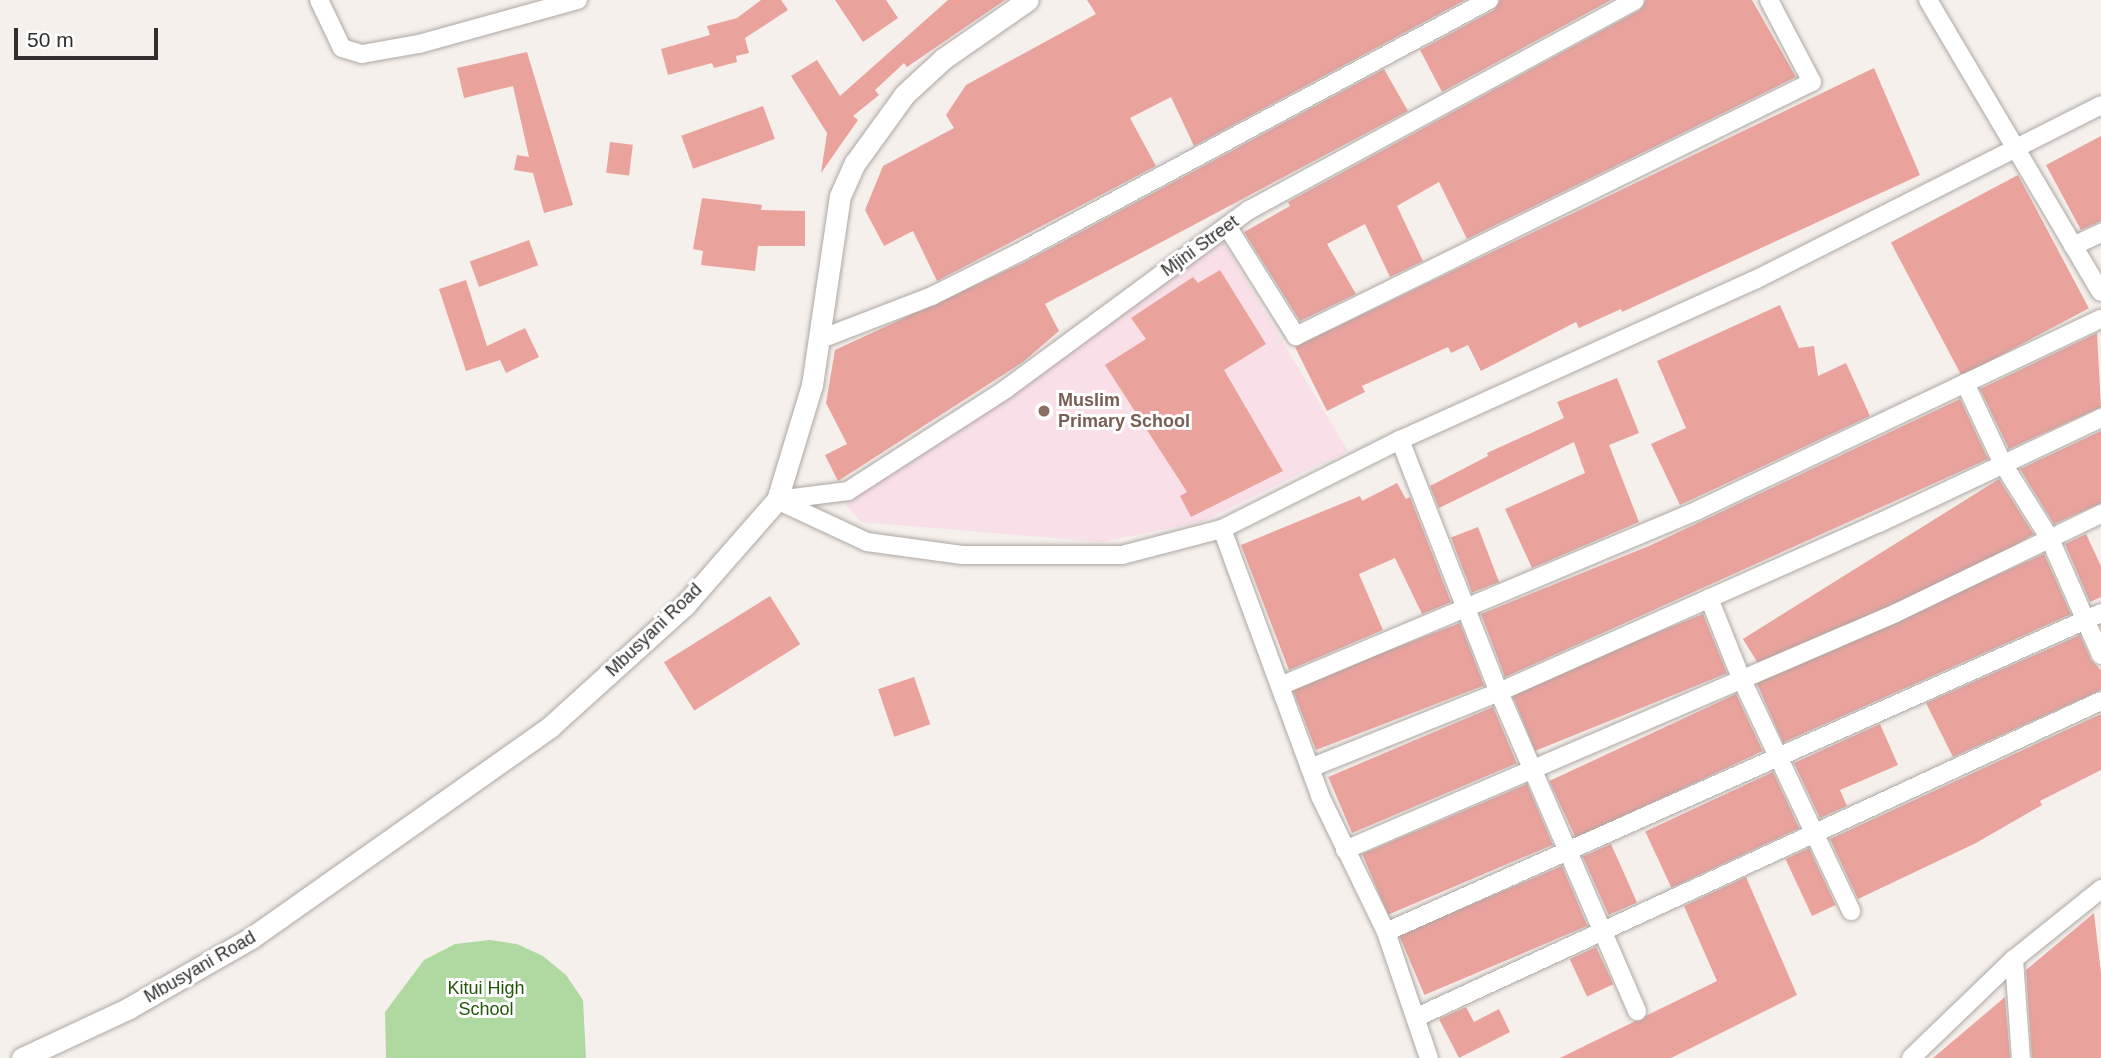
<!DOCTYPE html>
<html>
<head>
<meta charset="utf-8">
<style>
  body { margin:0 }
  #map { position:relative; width:2101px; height:1058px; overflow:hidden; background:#f6f0ec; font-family:Arial,sans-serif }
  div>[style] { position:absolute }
  .education>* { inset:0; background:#f9dfe8 }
  .green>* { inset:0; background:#b0d9a2 }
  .building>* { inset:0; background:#eaa29d; transform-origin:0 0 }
  .roads { filter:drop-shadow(0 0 2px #ada7a3) drop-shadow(0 0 2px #ada7a3) }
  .minor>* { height:18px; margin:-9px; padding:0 9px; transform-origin:9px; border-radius:9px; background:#fff }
  .tertiary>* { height:21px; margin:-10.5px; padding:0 10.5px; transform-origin:10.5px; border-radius:10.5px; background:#fff }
  .dots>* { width:19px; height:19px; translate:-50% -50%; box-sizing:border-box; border:4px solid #fefefe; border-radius:50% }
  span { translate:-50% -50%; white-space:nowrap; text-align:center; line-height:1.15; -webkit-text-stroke:6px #fefefe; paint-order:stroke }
  .street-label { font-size:18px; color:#312e2d }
  .education-label { font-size:18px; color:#785e54; font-weight:700 }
  .left { translate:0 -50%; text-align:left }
  .park-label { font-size:18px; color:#245608 }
  .scale { position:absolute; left:14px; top:28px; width:144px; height:32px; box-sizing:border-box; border:4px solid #312e2d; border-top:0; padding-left:9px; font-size:21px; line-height:24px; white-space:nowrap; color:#312e2d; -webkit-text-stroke:5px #fefefe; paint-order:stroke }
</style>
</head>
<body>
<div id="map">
  <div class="education">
    <i style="clip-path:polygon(1223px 242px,1348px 451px,1201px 522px,1101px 542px,861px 522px,845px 504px)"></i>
  </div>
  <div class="green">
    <i style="clip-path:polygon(490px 940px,517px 944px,543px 956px,566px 975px,583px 1000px,586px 1058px,386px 1058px,385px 1012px,424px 960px,455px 944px)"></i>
  </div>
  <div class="building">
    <i style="clip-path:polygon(761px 0,781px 0,788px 10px,745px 38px,749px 53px,736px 56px,737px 62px,714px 68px,712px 63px,668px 75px,661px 49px,710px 35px,707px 26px,737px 18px)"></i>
    <i style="clip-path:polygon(835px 0,886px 0,898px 18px,863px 42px)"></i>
    <i style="clip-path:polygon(948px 0,1005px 0,907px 67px,904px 63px,875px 90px,879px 95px,853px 116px,858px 120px,821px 173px,827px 133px,791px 76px,817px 60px,840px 96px)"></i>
    <i style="clip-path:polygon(1087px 0,1465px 0,1194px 146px,1171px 97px,1130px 118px,1156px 166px,937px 281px,913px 231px,884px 246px,865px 210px,883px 166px,954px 128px,946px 115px,966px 85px,1096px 14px)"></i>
    <i style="clip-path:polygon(1500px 0,1611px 0,1442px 92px,1420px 50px,1494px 10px)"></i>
    <i style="clip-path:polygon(1646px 0,1752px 0,1796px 77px,1467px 239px,1439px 182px,1397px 206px,1423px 261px,1390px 277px,1365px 224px,1327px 244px,1356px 294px,1300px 321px,1244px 232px,1290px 206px,1288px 202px,1640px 10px)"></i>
    <i style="clip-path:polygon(527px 52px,573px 205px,544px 213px,533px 173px,514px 170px,517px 155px,529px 157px,513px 86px,464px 98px,457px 68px)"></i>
    <i style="clip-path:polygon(1874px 68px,1920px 175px,1622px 312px,1621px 309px,1579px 328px,1576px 322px,1481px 371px,1468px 345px,1451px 353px,1448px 347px,1362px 386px,1365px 392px,1327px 411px,1295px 347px)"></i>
    <i style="clip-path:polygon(1384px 69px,1408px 111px,1045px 304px,1059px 331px,1023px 362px,838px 481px,825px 455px,847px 444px,826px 403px,835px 350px,1023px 263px)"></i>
    <i style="left:763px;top:106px;width:35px;height:87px;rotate:70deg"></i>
    <i style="clip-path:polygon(2101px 136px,2101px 221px,2081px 230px,2046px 165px)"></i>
    <i style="left:610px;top:142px;width:23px;height:31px;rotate:7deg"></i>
    <i style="left:2018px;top:175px;width:151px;height:144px;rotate:62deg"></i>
    <i style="clip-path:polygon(702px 198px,762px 205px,761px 210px,805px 211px,805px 246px,758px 246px,755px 271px,701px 265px,703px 251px,693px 249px)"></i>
    <i style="left:529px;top:240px;width:27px;height:63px;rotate:70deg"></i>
    <i style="clip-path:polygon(1220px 270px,1266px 344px,1224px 370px,1283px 471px,1191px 517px,1180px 496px,1187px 492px,1105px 365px,1146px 339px,1131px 318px,1193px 277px,1198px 283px)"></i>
    <i style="clip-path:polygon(466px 280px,487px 346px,525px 328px,539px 357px,506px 373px,500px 360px,466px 371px,439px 289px)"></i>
    <i style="clip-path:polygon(1780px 305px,1799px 348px,1814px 346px,1818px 376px,1846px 363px,1870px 416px,1680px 505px,1651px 444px,1686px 428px,1657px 361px)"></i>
    <i style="clip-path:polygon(2097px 333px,2101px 407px,2009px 449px,1980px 389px)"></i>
    <i style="clip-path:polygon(1617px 378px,1639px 433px,1609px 445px,1639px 522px,1532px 568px,1505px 509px,1585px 473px,1574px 442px,1439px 508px,1430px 486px,1488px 456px,1487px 453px,1564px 418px,1557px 402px)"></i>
    <i style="clip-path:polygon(1960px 399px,1988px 459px,1505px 677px,1481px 614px,1649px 546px)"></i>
    <i style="clip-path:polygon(2101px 431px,2101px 503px,2054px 524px,2020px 469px)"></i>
    <i style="left:1999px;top:479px;width:65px;height:302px;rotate:58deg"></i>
    <i style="clip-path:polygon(1397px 483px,1406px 499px,1410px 497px,1451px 602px,1422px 614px,1395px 558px,1359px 574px,1383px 630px,1289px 670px,1241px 545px,1360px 496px,1362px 501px)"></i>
    <i style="left:1478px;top:527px;width:59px;height:29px;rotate:69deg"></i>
    <i style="clip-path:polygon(2086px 534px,2101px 566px,2101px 597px,2090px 602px,2065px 544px)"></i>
    <i style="left:2044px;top:554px;width:66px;height:315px;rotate:66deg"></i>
    <i style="left:770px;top:596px;width:57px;height:125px;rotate:58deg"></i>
    <i style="left:1703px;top:614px;width:64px;height:207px;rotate:68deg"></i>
    <i style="left:1460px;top:623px;width:67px;height:180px;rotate:69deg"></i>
    <i style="clip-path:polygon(2080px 635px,2091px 660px,2101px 670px,2101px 690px,1953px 757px,1926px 703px)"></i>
    <i style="left:914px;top:677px;width:50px;height:38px;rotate:71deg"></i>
    <i style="left:1736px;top:694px;width:63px;height:206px;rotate:65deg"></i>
    <i style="left:1493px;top:707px;width:61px;height:179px;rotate:67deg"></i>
    <i style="clip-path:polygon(2101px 714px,2101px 770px,2040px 801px,2042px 805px,1976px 843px,1858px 899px,1830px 839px)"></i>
    <i style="clip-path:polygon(1880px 724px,1898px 765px,1840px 790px,1847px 806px,1820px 818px,1794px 763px)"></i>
    <i style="left:1773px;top:772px;width:62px;height:141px;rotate:65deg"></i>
    <i style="left:1527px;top:784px;width:66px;height:179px;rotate:67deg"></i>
    <i style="left:1611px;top:844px;width:64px;height:31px;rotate:66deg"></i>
    <i style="left:1809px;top:848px;width:63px;height:26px;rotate:65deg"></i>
    <i style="left:1562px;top:866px;width:65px;height:177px;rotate:67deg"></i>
    <i style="clip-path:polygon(1746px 877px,1797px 995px,1671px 1058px,1560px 1058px,1717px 981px,1684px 906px)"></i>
    <i style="clip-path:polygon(2094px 913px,2101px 973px,2101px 1058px,2032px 1058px,2026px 970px)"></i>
    <i style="left:1596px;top:947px;width:41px;height:29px;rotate:65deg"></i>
    <i style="clip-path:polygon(2005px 997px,2010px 1058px,1933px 1058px)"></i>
    <i style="clip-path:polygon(1466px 1007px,1474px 1022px,1499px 1009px,1510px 1032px,1459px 1058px,1439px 1019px)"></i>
  </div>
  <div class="roads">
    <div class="minor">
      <i style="left:319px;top:0;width:53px;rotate:64.4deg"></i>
      <i style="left:342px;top:48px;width:21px;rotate:17deg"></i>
      <i style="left:362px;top:54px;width:58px;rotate:-10deg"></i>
      <i style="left:419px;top:44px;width:165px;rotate:-15.5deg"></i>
      <i style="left:1928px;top:0;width:339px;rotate:59.4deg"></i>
      <i style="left:1227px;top:226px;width:130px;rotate:57.9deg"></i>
      <i style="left:1296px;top:336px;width:575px;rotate:-26.21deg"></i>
      <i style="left:1812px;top:82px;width:93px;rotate:-117.7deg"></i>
      <i style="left:2073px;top:246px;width:31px;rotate:-25deg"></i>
      <i style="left:818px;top:340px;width:122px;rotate:-21.1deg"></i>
      <i style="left:932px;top:296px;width:96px;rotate:-26.6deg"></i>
      <i style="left:1018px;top:253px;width:535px;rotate:-28.24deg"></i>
      <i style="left:1965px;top:383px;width:89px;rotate:64.9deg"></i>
      <i style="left:2003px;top:464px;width:89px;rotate:57.9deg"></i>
      <i style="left:2050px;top:539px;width:127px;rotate:66.3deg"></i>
      <i style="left:1400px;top:440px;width:271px;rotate:68.6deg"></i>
      <i style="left:1499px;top:692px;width:348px;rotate:66.6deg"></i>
      <i style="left:777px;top:500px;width:99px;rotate:25deg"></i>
      <i style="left:867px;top:542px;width:96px;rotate:7.8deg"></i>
      <i style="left:962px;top:555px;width:160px"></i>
      <i style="left:1122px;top:555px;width:103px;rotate:-14.6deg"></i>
      <i style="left:1222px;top:529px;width:199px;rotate:-26.6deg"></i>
      <i style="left:1400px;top:440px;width:389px;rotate:-24.3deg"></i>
      <i style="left:1755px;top:280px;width:388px;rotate:-26.8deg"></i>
      <i style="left:777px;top:500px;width:72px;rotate:-7.2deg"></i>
      <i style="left:848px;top:491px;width:188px;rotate:-32.8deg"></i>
      <i style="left:1006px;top:389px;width:302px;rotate:-36.4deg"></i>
      <i style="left:1249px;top:210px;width:439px;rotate:-28.5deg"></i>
      <i style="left:1222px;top:529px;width:284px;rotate:69.8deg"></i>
      <i style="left:1320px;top:796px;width:151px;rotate:64.1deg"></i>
      <i style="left:1386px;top:932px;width:133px;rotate:71.2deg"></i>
      <i style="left:1709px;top:598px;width:86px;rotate:68.2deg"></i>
      <i style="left:1741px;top:678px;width:258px;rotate:64.7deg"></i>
      <i style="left:1280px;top:686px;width:454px;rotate:-22.8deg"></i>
      <i style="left:1698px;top:510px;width:446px;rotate:-25.4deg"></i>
      <i style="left:1310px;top:768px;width:204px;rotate:-21.9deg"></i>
      <i style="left:1499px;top:692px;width:416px;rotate:-24deg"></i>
      <i style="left:1879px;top:523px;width:246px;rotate:-25.3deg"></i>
      <i style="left:1345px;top:850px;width:600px;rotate:-23.27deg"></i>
      <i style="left:1896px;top:613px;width:228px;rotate:-25.8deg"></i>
      <i style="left:1386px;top:932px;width:783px;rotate:-24.04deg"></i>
      <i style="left:2014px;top:959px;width:99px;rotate:86deg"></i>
      <i style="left:1417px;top:1017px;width:753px;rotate:-24.8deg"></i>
      <i style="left:1911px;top:1058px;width:143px;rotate:-43.9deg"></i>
      <i style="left:2014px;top:959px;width:112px;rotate:-38.8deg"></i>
    </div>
    <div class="tertiary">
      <i style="left:22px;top:1058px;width:118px;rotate:-25deg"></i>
      <i style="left:129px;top:1008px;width:141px;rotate:-29.8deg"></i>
      <i style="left:251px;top:938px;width:367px;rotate:-35.2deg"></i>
      <i style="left:551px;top:726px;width:181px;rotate:-42.1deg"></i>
      <i style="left:685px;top:605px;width:140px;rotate:-48.8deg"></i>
      <i style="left:777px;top:500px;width:120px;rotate:-73.1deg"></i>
      <i style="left:812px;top:385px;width:191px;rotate:-81.6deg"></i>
      <i style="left:840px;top:196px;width:36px;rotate:-66deg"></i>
      <i style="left:855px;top:163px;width:85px;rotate:-54.1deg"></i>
      <i style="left:905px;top:94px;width:52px;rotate:-42.6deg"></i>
      <i style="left:943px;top:59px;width:103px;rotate:-34.8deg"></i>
    </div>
  </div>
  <div class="dots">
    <i style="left:1044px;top:411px;background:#8d6e63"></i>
  </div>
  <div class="street-label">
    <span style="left:1200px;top:246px;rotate:-36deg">Mjini Street</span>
    <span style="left:654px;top:630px;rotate:-44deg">Mbusyani Road</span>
    <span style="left:200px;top:967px;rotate:-30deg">Mbusyani Road</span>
  </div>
  <div class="education-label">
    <span class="left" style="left:1058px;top:411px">Muslim<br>Primary School</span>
  </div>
  <div class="park-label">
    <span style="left:486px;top:999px">Kitui High<br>School</span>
  </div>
  <div class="scale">50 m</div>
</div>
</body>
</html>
